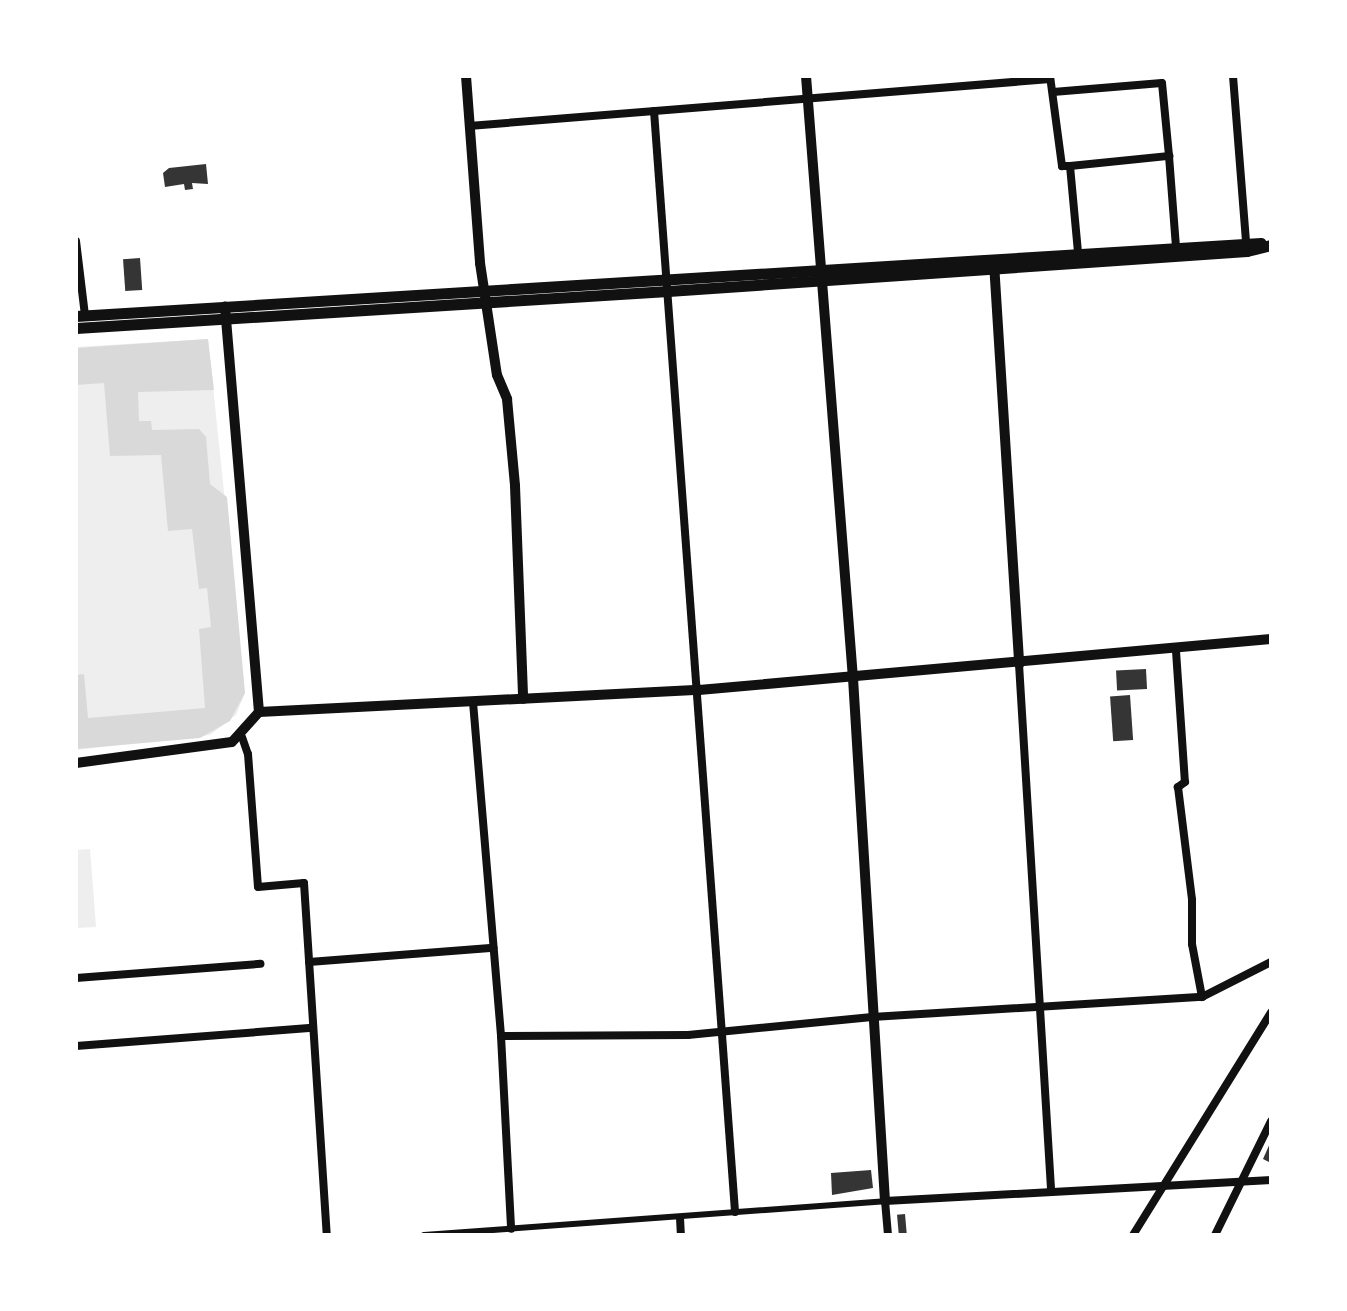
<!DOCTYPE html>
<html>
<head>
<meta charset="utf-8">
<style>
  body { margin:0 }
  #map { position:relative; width:1347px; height:1311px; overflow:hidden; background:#fff; font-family:"Space Grotesk",sans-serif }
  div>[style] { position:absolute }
  .green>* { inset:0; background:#eee }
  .water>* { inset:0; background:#d9d9d9 }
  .building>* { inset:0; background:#353535; transform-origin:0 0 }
  .pedestrian>* { height:6px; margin:-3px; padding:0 3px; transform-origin:3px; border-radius:3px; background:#111 }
  .minor>* { height:8px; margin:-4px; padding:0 4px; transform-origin:4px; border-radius:4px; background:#111 }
  .tertiary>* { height:10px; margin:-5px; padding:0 5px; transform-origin:5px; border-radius:5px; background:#111 }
  .secondary>* { height:11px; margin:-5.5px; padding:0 5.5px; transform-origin:5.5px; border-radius:5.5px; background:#111 }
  span { translate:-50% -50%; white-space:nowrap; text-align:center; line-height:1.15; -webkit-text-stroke:8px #fff; paint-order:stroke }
  .frame { position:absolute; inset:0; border:78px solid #fff; pointer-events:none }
</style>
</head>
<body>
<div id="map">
  <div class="green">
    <i style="clip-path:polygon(208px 339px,245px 693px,236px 715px,210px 735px,76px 750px,76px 347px)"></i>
    <i style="clip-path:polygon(90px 849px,96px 927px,76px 928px,76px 850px)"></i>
  </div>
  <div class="water">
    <i style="clip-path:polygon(208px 339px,214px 390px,138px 392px,139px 421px,151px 421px,152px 430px,199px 429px,206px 437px,210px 484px,227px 497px,245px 693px,230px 721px,200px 738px,76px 749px,76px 675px,84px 674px,88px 718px,205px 708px,199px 629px,211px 627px,207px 588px,199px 589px,192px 529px,168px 531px,161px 455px,110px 456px,104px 383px,76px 385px,76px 348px)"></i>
  </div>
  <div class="building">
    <i style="clip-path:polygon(206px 164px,208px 184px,192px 183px,193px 189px,185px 190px,184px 184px,165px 187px,163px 173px,169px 168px)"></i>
    <i style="left:140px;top:258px;width:32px;height:17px;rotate:86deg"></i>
    <i style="left:1146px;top:669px;width:20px;height:30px;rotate:87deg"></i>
    <i style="left:1130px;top:695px;width:45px;height:20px;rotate:86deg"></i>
    <i style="clip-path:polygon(1271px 1141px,1271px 1163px,1263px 1159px)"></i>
    <i style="clip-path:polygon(871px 1170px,873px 1188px,832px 1195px,831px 1173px)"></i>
    <i style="left:905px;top:1214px;width:21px;height:8px;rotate:85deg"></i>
  </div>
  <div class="pedestrian">
    <i style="left:424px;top:1235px;width:462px;rotate:-4.2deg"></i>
  </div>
  <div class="minor">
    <i style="left:1050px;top:76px;width:91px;rotate:82.4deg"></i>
    <i style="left:1062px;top:166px;width:8px"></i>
    <i style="left:1070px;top:166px;width:86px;rotate:84.7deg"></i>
    <i style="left:1233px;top:76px;width:168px;rotate:85.5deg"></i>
    <i style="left:1053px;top:92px;width:109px;rotate:-4.7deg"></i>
    <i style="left:1162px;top:83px;width:73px;rotate:84.5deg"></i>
    <i style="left:654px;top:111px;width:1104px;rotate:85.79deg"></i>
    <i style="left:469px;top:126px;width:583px;rotate:-4.62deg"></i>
    <i style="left:1070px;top:166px;width:100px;rotate:-5.8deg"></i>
    <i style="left:1169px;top:156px;width:90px;rotate:85.6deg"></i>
    <i style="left:76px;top:241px;width:75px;rotate:83.1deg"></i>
    <i style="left:1176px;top:651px;width:131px;rotate:86.1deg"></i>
    <i style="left:1185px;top:782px;width:9px;rotate:144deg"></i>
    <i style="left:1178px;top:787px;width:114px;rotate:82.9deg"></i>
    <i style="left:1192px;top:900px;width:44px;rotate:90deg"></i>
    <i style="left:1192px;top:944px;width:54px;rotate:79.3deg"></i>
    <i style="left:1019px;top:664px;width:526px;rotate:86.51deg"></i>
    <i style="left:473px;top:702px;width:335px;rotate:85.2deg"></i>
    <i style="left:501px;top:1036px;width:193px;rotate:87deg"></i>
    <i style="left:242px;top:737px;width:18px;rotate:71deg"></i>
    <i style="left:248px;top:754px;width:133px;rotate:85.7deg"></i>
    <i style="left:258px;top:887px;width:46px;rotate:-5deg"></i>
    <i style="left:304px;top:883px;width:353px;rotate:86.3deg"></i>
    <i style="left:309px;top:962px;width:185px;rotate:-4.4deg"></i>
    <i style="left:76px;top:978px;width:185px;rotate:-4.4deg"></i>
    <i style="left:501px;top:1036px;width:187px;rotate:-0.3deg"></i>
    <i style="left:688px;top:1035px;width:185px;rotate:-5.6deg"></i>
    <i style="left:872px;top:1017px;width:331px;rotate:-3.5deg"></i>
    <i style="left:1202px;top:997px;width:77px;rotate:-26.9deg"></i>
    <i style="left:76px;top:1046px;width:237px;rotate:-4.4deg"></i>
    <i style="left:680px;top:1218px;width:17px;rotate:87deg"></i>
    <i style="left:888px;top:1235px;width:34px;rotate:-95deg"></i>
    <i style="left:885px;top:1201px;width:387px;rotate:-3.1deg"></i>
    <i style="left:1133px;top:1235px;width:262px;rotate:-58.2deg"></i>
    <i style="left:1215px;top:1235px;width:127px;rotate:-63.8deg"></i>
  </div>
  <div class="tertiary">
    <i style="left:466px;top:76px;width:188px;rotate:85.7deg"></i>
    <i style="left:480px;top:263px;width:113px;rotate:81.4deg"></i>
    <i style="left:497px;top:375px;width:26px;rotate:67deg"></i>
    <i style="left:507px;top:399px;width:87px;rotate:84.7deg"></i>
    <i style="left:515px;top:486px;width:213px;rotate:87.8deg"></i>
    <i style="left:806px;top:76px;width:604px;rotate:85.54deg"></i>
    <i style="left:853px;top:678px;width:524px;rotate:86.5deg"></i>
    <i style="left:994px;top:263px;width:402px;rotate:86.4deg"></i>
    <i style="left:259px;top:712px;width:441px;rotate:-2.9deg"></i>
    <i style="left:699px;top:690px;width:574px;rotate:-5.1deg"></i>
    <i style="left:76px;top:763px;width:157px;rotate:-7.7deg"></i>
    <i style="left:232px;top:742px;width:40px;rotate:-48deg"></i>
    <i style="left:259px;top:712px;width:407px;rotate:-94.8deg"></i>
  </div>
  <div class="secondary">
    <i style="left:76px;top:316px;width:1187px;rotate:-3.53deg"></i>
    <i style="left:76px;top:328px;width:593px;rotate:-3.58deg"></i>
    <i style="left:668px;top:291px;width:580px;rotate:-3.95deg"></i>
    <i style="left:1247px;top:251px;width:25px;rotate:-14deg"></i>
  </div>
  <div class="frame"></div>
</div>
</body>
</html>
